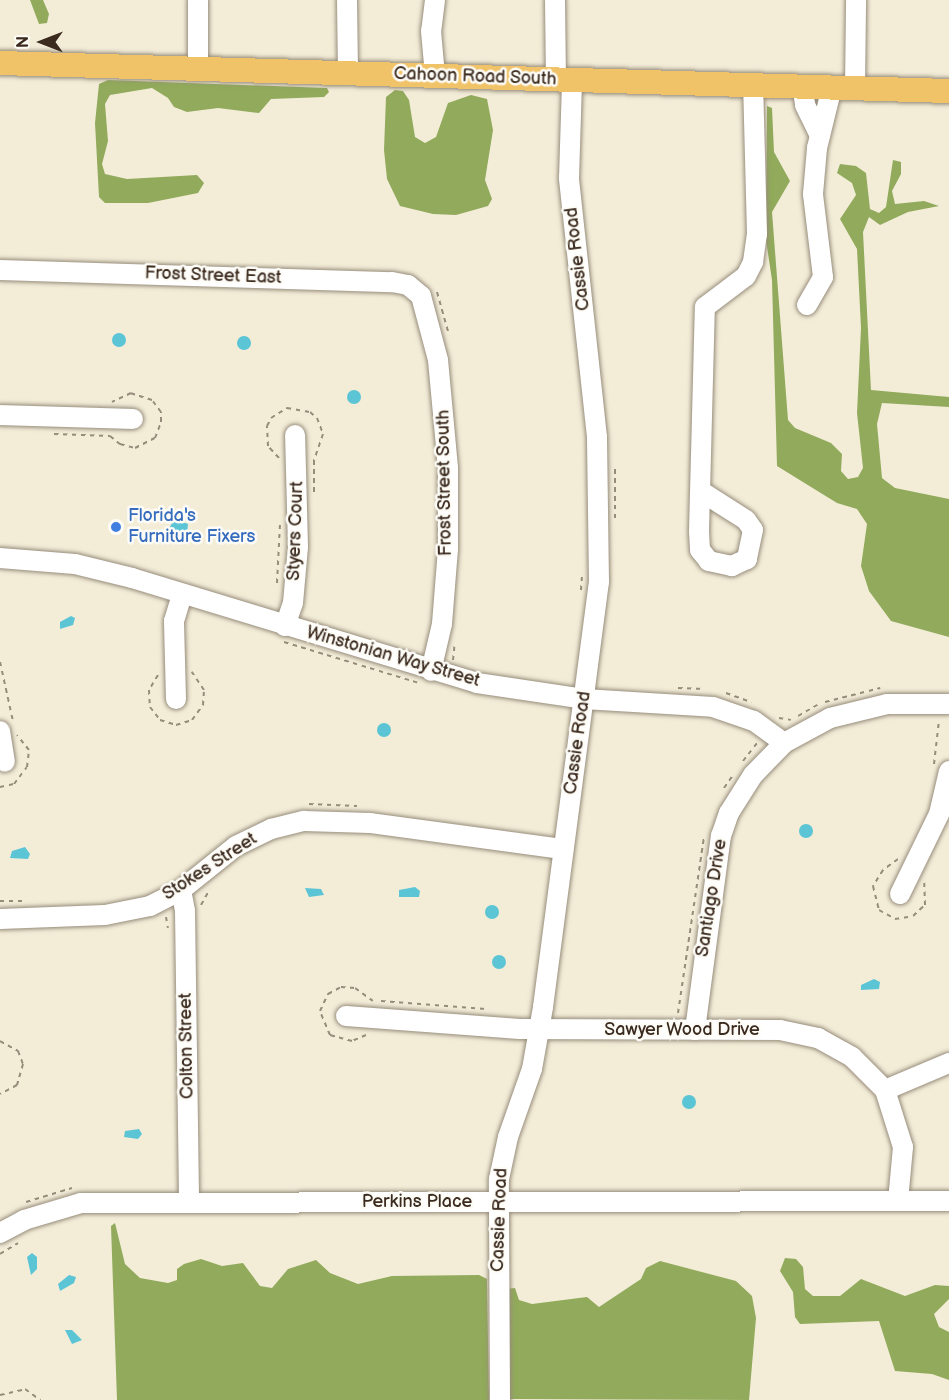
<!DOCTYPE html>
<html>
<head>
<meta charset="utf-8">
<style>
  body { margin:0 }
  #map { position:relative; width:949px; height:1400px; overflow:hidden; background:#f3edd8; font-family:"Balsamiq Sans",sans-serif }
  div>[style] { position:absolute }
  .forest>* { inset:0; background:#91aa5b }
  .water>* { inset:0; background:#5bc5d6 }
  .round { border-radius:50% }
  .path>* { height:2px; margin-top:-1px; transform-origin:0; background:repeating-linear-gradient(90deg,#978c7b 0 4.5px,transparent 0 9px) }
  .roads { filter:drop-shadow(0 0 2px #978c7b) drop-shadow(0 0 2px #978c7b) }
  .minor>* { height:20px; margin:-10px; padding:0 10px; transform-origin:10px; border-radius:10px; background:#fff }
  .major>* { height:24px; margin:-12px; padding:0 12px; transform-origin:12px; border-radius:12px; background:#f1c369 }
  .dots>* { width:16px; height:16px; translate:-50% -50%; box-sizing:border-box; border:3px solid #fdfcf7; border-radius:50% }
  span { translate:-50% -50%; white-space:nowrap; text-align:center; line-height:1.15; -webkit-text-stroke:5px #fdfcf7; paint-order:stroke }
  .street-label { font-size:18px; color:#3b2a1e }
  .shop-label { font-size:18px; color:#366cbe }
  .left { translate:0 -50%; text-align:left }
  .north { position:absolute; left:12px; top:12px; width:60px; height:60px; -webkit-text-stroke:4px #fdfcf7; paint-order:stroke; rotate:270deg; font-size:16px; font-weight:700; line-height:24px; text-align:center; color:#3b2a1e }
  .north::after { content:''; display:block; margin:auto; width:21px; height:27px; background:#3b2a1e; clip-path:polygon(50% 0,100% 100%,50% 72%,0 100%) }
</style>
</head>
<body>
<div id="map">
  <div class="forest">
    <i style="clip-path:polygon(30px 0,43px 0,49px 14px,47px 23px,39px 24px)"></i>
    <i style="clip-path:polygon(108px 80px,327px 88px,329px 92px,324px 97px,271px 99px,259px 113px,218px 108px,187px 112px,174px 107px,168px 98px,152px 88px,110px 95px,105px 104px,108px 141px,102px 164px,105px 174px,127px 179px,197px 175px,204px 183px,198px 193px,148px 203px,105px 203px,99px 197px,95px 123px,99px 84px)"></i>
    <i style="clip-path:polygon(395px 90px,403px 91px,409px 100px,415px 137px,425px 143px,436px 137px,448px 103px,471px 95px,487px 99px,493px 130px,485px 180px,492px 199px,488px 206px,456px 215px,433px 214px,400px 206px,387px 179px,384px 150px,386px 97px)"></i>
    <i style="clip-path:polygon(767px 106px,772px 108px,774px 152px,790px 181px,772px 212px,788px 420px,795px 428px,831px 443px,842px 454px,841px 471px,848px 479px,858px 477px,863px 468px,857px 413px,861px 328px,857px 249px,840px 219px,856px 195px,852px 183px,837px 173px,840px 164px,856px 166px,866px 173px,870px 209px,879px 213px,886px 207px,893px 160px,901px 162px,901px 174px,892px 191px,895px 204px,924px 201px,939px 206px,908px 212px,880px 225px,869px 217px,863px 232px,871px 390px,949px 397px,949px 407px,882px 403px,877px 424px,882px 478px,895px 488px,949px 499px,949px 637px,891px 621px,869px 591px,861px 566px,867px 524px,857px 509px,837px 503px,777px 466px,772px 280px,766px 240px)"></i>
    <i style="clip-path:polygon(115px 1223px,125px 1264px,140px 1278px,168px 1283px,177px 1280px,177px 1269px,184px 1264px,201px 1259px,222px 1266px,243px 1263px,260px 1286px,272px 1288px,288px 1269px,316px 1260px,330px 1273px,358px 1284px,392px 1276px,479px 1275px,487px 1279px,489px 1400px,117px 1400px,111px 1226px)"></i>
    <i style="clip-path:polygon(785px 1258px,796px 1259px,803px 1267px,805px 1289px,813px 1296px,840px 1296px,861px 1279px,905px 1296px,935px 1285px,949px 1286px,949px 1299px,934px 1314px,939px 1327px,949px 1332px,949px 1380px,932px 1374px,895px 1371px,879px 1321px,800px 1324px,795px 1317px,793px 1292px,780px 1271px)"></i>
    <i style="clip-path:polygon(660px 1261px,736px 1281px,752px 1296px,756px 1318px,749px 1400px,510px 1399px,506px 1289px,515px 1288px,519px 1300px,532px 1304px,587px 1297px,599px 1307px,641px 1279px,646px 1268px)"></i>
  </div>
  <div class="water">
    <i class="round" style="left:112px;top:333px;width:14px;height:14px"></i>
    <i class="round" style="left:237px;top:336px;width:14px;height:14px"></i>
    <i class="round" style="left:347px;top:390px;width:14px;height:14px"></i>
    <i style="clip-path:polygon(174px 519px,188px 524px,187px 533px,169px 529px)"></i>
    <i style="clip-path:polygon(71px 616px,75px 618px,73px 625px,60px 629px,60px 622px)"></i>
    <i class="round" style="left:377px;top:723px;width:14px;height:14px"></i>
    <i class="round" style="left:799px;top:824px;width:14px;height:14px"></i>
    <i style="clip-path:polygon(25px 847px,30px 854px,28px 859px,10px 858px,12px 851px)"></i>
    <i style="clip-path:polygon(415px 887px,420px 891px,419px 897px,399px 897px,399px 890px)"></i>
    <i style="clip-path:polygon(305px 888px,321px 889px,324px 895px,309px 897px)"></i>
    <i class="round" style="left:485px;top:905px;width:14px;height:14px"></i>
    <i class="round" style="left:492px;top:955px;width:14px;height:14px"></i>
    <i style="clip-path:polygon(874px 979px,880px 982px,879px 989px,861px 990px,861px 985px)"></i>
    <i class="round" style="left:682px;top:1095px;width:14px;height:14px"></i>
    <i style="clip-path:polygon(139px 1129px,142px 1134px,138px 1139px,124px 1137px,125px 1131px)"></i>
    <i style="clip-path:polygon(32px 1253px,37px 1257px,37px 1269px,31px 1275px,27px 1257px)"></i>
    <i style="clip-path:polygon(69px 1275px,76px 1277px,74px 1283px,60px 1291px,58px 1284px)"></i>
    <i style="clip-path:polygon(65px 1330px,72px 1330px,82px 1340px,72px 1344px)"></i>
  </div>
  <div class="path">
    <i style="left:437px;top:292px;width:45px;rotate:74.4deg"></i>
    <i style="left:54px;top:434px;width:56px;rotate:2deg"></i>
    <i style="left:110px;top:436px;width:13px;rotate:39deg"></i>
    <i style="left:120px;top:444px;width:16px;rotate:15deg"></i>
    <i style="left:135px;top:448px;width:22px;rotate:-27deg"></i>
    <i style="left:155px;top:438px;width:17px;rotate:-69deg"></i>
    <i style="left:161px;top:422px;width:10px;rotate:-90deg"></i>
    <i style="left:161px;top:412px;width:15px;rotate:-127deg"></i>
    <i style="left:152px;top:400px;width:22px;rotate:-162deg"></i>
    <i style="left:131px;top:393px;width:21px;rotate:155deg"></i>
    <i style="left:279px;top:458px;width:16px;rotate:-133deg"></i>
    <i style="left:268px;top:446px;width:20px;rotate:-93deg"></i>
    <i style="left:267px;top:426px;width:9px;rotate:-63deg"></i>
    <i style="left:271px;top:418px;width:19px;rotate:-32deg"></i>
    <i style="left:287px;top:408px;width:23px;rotate:10deg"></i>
    <i style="left:310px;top:412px;width:9px;rotate:41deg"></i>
    <i style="left:317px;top:418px;width:17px;rotate:69deg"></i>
    <i style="left:323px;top:434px;width:28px;rotate:109deg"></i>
    <i style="left:314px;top:460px;width:34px;rotate:90deg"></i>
    <i style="left:615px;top:469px;width:54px;rotate:90deg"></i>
    <i style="left:277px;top:583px;width:60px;rotate:-87.1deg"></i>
    <i style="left:581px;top:590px;width:16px;rotate:-86deg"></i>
    <i style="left:284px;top:642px;width:144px;rotate:16.9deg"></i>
    <i style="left:453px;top:660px;width:18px;rotate:-84deg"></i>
    <i style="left:0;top:662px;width:60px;rotate:77.6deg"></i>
    <i style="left:158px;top:675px;width:17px;rotate:121deg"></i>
    <i style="left:149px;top:690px;width:17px;rotate:87deg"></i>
    <i style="left:150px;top:707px;width:16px;rotate:52deg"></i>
    <i style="left:160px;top:720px;width:17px;rotate:17deg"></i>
    <i style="left:176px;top:725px;width:17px;rotate:-17deg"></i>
    <i style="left:192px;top:720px;width:19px;rotate:-54deg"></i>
    <i style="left:203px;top:705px;width:15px;rotate:-86deg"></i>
    <i style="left:204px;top:690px;width:22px;rotate:-124deg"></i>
    <i style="left:678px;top:688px;width:27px;rotate:2deg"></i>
    <i style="left:726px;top:693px;width:27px;rotate:20deg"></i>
    <i style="left:825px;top:702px;width:57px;rotate:-14.3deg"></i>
    <i style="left:798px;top:716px;width:24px;rotate:-30deg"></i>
    <i style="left:779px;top:718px;width:12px;rotate:9deg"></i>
    <i style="left:743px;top:761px;width:24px;rotate:-52deg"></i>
    <i style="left:934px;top:764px;width:44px;rotate:-83.5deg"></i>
    <i style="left:0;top:787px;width:14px;rotate:-12deg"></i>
    <i style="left:14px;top:784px;width:21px;rotate:-53deg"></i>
    <i style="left:27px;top:767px;width:17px;rotate:-83deg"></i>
    <i style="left:29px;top:750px;width:19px;rotate:-129deg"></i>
    <i style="left:724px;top:788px;width:16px;rotate:-55deg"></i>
    <i style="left:309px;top:804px;width:48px;rotate:2.4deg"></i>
    <i style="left:898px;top:859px;width:19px;rotate:144deg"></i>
    <i style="left:883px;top:870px;width:19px;rotate:122deg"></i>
    <i style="left:873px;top:886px;width:25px;rotate:76deg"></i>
    <i style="left:879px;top:910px;width:18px;rotate:29deg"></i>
    <i style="left:895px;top:919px;width:18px;rotate:-9deg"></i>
    <i style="left:913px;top:916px;width:16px;rotate:-43deg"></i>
    <i style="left:925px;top:905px;width:23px;rotate:-92deg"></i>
    <i style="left:0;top:901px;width:27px"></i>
    <i style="left:201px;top:905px;width:18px;rotate:-61deg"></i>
    <i style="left:166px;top:917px;width:11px;rotate:80deg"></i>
    <i style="left:381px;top:1001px;width:105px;rotate:4.4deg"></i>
    <i style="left:678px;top:1013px;width:178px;rotate:-81.6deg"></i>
    <i style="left:366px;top:1035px;width:15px;rotate:157deg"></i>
    <i style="left:352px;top:1041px;width:23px;rotate:-165deg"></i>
    <i style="left:330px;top:1035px;width:26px;rotate:-113deg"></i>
    <i style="left:320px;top:1011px;width:19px;rotate:-65deg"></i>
    <i style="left:328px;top:994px;width:15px;rotate:-28deg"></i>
    <i style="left:341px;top:987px;width:14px;rotate:4deg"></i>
    <i style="left:355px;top:988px;width:22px;rotate:36deg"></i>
    <i style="left:0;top:1041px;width:21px;rotate:29deg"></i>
    <i style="left:18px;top:1051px;width:14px;rotate:69deg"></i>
    <i style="left:23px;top:1064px;width:22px;rotate:106deg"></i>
    <i style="left:17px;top:1085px;width:19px;rotate:152deg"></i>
    <i style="left:26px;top:1202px;width:48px;rotate:-16.9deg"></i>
    <i style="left:0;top:1254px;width:21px;rotate:-31deg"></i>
    <i style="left:0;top:1395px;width:26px;rotate:-13deg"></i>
    <i style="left:25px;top:1389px;width:19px;rotate:36deg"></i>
  </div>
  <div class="roads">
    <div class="minor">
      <i style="left:347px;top:0;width:74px;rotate:89.2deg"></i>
      <i style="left:435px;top:0;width:31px;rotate:97deg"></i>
      <i style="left:431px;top:31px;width:45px;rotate:84.9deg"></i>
      <i style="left:555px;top:0;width:79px;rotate:89.3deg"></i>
      <i style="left:198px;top:70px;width:70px;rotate:-90deg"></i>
      <i style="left:802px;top:85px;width:20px;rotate:81deg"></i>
      <i style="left:805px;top:105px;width:34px;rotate:64deg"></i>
      <i style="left:855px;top:88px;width:88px;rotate:-89.3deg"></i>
      <i style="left:0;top:270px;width:392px;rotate:1.8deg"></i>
      <i style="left:392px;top:282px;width:16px;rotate:11deg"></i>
      <i style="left:408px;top:285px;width:17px;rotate:40deg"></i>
      <i style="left:421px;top:296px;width:66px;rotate:75.1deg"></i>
      <i style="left:438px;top:360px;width:108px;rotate:84.7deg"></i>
      <i style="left:448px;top:468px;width:81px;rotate:90deg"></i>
      <i style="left:448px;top:549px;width:75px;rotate:94.6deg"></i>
      <i style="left:442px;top:624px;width:48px;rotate:103.2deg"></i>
      <i style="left:807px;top:305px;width:32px;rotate:-60deg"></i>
      <i style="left:823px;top:277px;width:84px;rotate:-96.9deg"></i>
      <i style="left:813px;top:194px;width:46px;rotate:-85deg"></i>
      <i style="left:817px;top:148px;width:63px;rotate:-76.2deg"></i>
      <i style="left:0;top:415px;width:133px;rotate:1.7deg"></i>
      <i style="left:702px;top:492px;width:52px;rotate:32.5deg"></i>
      <i style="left:746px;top:520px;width:12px;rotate:55deg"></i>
      <i style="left:753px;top:530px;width:30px;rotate:102deg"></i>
      <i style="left:747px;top:559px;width:17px;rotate:155deg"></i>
      <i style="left:732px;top:566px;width:24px;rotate:-168deg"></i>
      <i style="left:709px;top:561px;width:14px;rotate:-129deg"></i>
      <i style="left:700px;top:550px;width:19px;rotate:-93deg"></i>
      <i style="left:699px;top:531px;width:224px;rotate:-88.5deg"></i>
      <i style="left:705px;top:307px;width:51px;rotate:-37.1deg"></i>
      <i style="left:746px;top:276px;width:16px;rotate:-63deg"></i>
      <i style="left:753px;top:262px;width:28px;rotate:-82deg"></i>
      <i style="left:757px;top:234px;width:151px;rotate:-91.5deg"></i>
      <i style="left:0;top:558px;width:75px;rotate:4.6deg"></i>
      <i style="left:75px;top:564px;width:59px;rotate:13.8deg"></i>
      <i style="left:132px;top:578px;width:361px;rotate:16.9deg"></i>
      <i style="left:477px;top:683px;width:108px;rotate:8.5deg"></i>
      <i style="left:584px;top:699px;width:129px;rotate:3.5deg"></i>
      <i style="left:713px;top:707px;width:43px;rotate:18.9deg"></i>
      <i style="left:754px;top:721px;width:37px;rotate:36deg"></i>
      <i style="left:285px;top:626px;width:24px;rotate:-71deg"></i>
      <i style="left:293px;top:603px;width:56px;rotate:-84.9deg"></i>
      <i style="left:298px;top:547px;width:112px;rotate:-91.5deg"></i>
      <i style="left:176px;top:699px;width:78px;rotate:-91.5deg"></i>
      <i style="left:174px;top:621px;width:27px;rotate:-73deg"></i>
      <i style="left:0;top:731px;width:31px;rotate:81deg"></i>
      <i style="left:181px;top:890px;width:21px;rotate:79deg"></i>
      <i style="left:185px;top:911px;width:291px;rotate:89.2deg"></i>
      <i style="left:900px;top:894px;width:89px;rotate:-64deg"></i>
      <i style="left:939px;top:814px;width:44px;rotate:-76.9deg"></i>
      <i style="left:0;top:919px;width:105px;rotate:-2.2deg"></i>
      <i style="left:105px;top:915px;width:46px;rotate:-11.3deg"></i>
      <i style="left:150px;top:906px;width:35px;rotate:-27deg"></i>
      <i style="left:181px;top:890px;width:70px;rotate:-38.7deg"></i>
      <i style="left:236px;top:846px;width:39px;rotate:-26deg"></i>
      <i style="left:271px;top:829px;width:34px;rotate:-14deg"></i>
      <i style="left:304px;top:821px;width:66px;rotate:1.7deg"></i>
      <i style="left:370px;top:823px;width:195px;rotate:7.7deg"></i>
      <i style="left:346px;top:1016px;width:174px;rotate:4.3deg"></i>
      <i style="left:520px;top:1029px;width:260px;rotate:0.2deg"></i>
      <i style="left:780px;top:1030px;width:39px;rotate:12deg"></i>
      <i style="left:818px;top:1038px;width:39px;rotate:29deg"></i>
      <i style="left:852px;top:1057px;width:47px;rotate:45deg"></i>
      <i style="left:885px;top:1090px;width:60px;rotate:72.5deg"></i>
      <i style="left:903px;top:1147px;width:54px;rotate:95.3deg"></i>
      <i style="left:695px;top:1030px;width:196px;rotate:-82.4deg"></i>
      <i style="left:721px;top:836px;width:24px;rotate:-71deg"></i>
      <i style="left:729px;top:813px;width:45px;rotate:-57.7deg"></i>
      <i style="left:753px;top:775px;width:45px;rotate:-45.9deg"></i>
      <i style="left:784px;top:743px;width:52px;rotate:-28.5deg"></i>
      <i style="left:830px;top:718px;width:59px;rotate:-13.8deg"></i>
      <i style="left:887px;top:704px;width:62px"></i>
      <i style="left:885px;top:1090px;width:69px;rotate:-22.9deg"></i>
      <i style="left:0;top:1233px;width:27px;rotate:-28deg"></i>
      <i style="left:24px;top:1220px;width:59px;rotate:-16.6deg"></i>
      <i style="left:81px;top:1203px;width:868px;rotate:-0.13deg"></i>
      <i style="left:500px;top:1400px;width:221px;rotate:-90.3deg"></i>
      <i style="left:499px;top:1179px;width:43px;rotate:-77.9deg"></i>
      <i style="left:508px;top:1137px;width:72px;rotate:-70.6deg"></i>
      <i style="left:532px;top:1069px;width:63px;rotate:-79.9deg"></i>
      <i style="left:543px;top:1007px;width:429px;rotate:-82.5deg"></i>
      <i style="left:599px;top:582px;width:145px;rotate:-90.8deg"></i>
      <i style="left:597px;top:437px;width:261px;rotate:-96.2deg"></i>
      <i style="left:569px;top:178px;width:98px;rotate:-88.2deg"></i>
    </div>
    <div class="major">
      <i style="left:0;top:63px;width:949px;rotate:1.69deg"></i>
    </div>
  </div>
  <div class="dots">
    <i style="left:116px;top:527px;background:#3f7fe0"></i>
  </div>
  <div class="street-label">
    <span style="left:475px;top:77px;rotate:2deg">Cahoon Road South</span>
    <span style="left:578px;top:259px;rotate:-97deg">Cassie Road</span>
    <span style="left:213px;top:276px;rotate:2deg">Frost Street East</span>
    <span style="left:445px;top:483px;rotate:-91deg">Frost Street South</span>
    <span style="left:296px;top:531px;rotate:-88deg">Styers Court</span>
    <span style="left:393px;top:657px;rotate:16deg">Winstonian Way Street</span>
    <span style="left:578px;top:743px;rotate:-82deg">Cassie Road</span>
    <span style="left:210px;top:867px;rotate:-33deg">Stokes Street</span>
    <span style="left:712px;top:898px;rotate:-81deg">Santiago Drive</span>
    <span style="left:682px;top:1030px">Sawyer Wood Drive</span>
    <span style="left:187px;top:1046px;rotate:-91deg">Colton Street</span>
    <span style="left:417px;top:1202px">Perkins Place</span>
    <span style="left:500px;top:1220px;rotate:-88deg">Cassie Road</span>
  </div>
  <div class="shop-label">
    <span class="left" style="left:128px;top:527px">Florida's<br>Furniture Fixers</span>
  </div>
  <div class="north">N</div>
</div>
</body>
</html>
